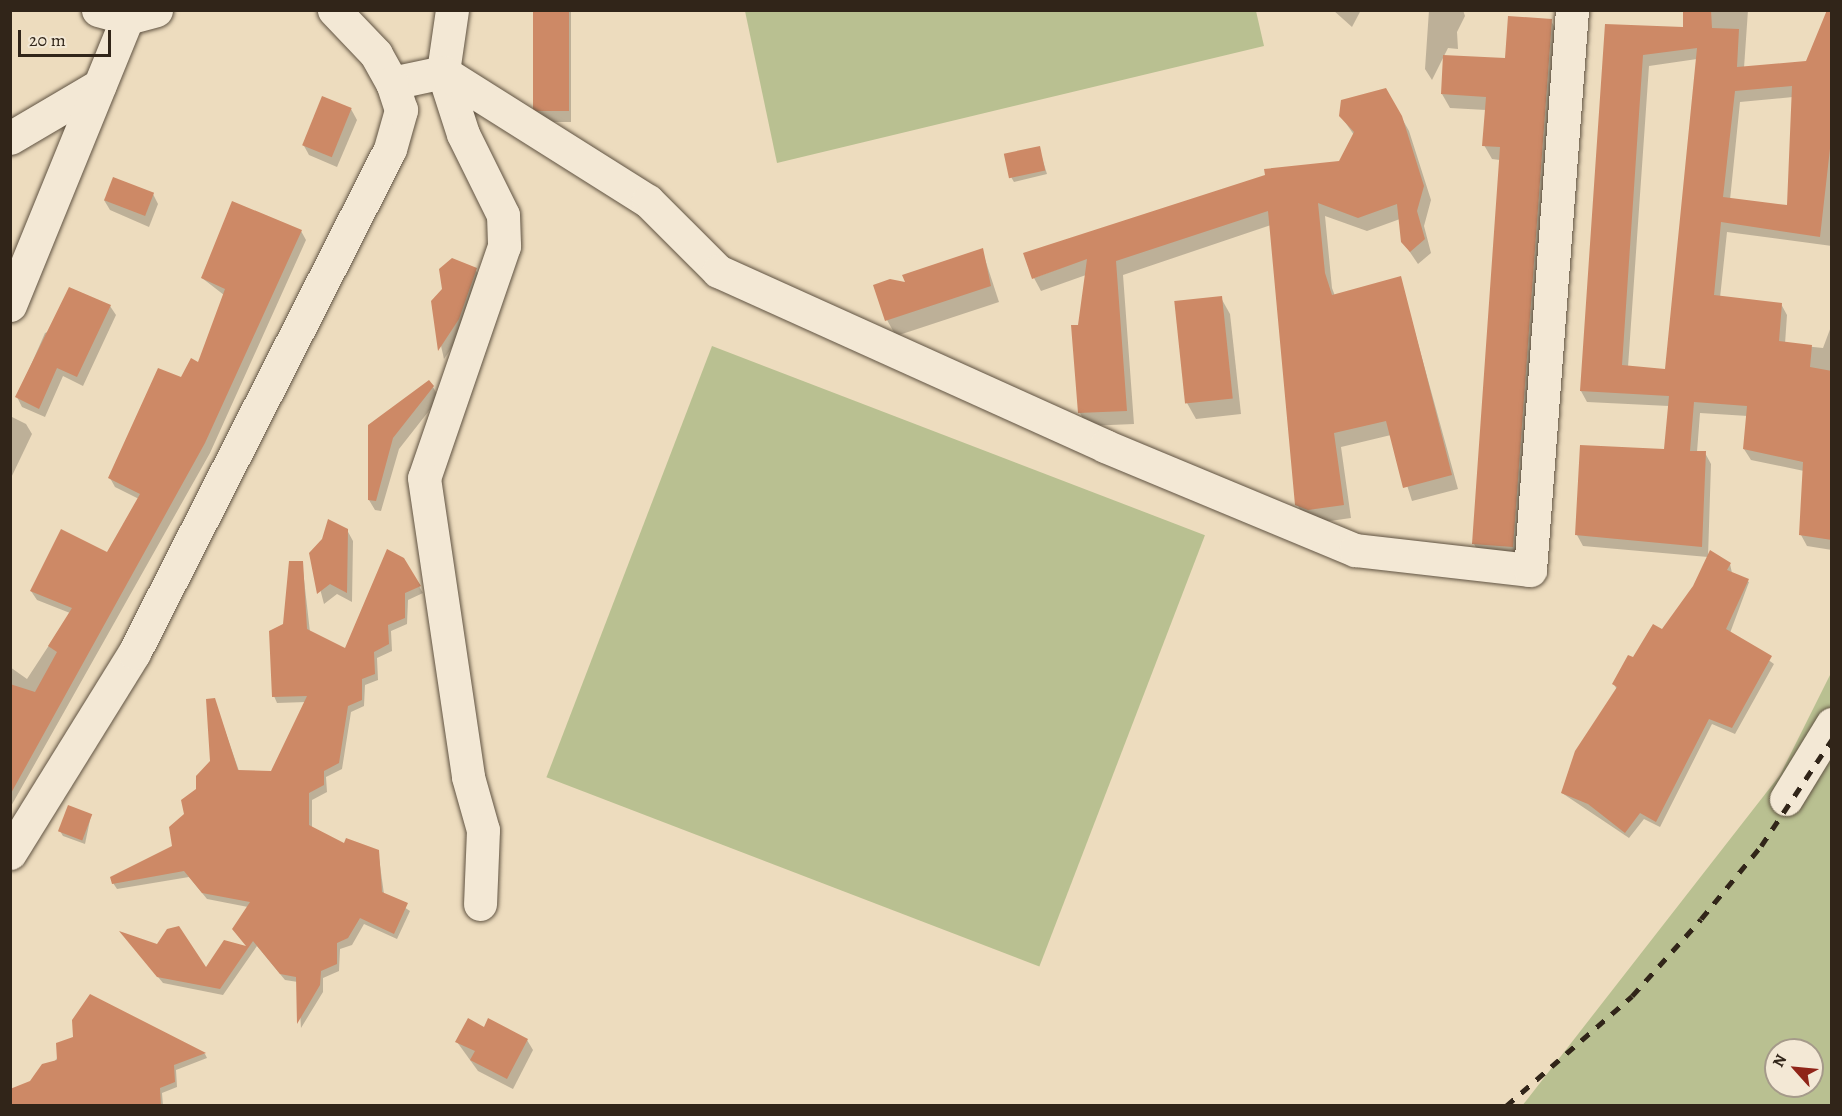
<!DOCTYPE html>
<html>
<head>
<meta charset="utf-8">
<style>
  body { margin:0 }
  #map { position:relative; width:1842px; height:1116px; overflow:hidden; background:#eddcbe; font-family:Alegreya,serif }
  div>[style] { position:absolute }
  .green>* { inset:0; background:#b9c091; transform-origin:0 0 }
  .shadow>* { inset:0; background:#0003; transform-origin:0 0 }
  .building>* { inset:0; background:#cd8966; transform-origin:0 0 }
  .roads { filter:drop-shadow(0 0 2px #605342) drop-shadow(0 0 2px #605342) }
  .street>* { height:33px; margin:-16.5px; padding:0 16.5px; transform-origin:16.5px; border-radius:16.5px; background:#f3e8d5 }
  .rail>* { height:4.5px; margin-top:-2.25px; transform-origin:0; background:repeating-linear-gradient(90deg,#312519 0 10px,transparent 0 20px) }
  span { translate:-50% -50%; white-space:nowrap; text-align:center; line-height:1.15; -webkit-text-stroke:6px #f3e8d5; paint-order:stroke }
  .frame { position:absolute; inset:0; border:12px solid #312519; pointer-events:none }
  .north { position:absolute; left:1764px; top:1038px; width:60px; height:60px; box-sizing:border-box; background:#f3e8d5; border:2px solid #a59a8a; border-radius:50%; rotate:297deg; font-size:16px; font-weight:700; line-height:24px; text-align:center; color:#312519 }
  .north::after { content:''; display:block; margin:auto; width:21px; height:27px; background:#8f2418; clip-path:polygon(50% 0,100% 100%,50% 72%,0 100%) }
  .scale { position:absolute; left:18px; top:30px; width:93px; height:27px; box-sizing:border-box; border:3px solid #312519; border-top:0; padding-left:8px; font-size:18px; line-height:21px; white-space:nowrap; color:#312519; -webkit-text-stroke:4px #f3e8d5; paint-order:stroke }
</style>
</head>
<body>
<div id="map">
  <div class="green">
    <i style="clip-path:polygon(745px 11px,1256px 11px,1264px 46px,777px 163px)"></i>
    <i style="left:712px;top:346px;width:528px;height:462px;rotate:21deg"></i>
    <i style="clip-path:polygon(evenodd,1831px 673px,1831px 1105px,1522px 1106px,1780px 775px,1831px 673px,1776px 1050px,1812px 1050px,1812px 1086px,1776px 1086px,1776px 1050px)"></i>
  </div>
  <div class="shadow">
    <i style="left:535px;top:10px;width:36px;height:112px"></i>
    <i style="clip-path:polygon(1333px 10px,1361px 10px,1352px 27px)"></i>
    <i style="clip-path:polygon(1429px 10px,1463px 10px,1465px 16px,1457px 32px,1458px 49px,1448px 48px,1432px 80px,1425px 69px)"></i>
    <i style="clip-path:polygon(evenodd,1684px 10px,1748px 10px,1744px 68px,1807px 63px,1832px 10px,1832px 246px,1727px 232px,1720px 298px,1781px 304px,1787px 315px,1785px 344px,1823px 348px,1832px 324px,1832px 550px,1807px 546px,1801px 535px,1804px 471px,1751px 460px,1744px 449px,1748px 416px,1700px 413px,1697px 452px,1705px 453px,1711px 464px,1708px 557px,1583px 546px,1577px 535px,1665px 451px,1669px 406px,1587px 402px,1581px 391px,1606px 26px,1685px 28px,1684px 10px,1697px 59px,1667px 371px,1628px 367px,1649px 66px,1697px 59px,1684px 10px,1793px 97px,1789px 207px,1730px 200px,1740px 102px,1793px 97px)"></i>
    <i style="clip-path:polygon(1551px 21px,1559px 35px,1520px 561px,1482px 558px,1474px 544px,1500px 160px,1492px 159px,1484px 145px,1486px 110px,1450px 108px,1442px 94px,1506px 59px)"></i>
    <i style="clip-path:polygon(1386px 90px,1409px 131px,1431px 200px,1424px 226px,1431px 253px,1418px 264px,1403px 242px,1400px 219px,1367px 231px,1325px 216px,1332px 288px,1335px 296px,1400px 278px,1458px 489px,1412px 501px,1391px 435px,1341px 447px,1351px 518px,1316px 523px,1305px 518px,1297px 504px,1271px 225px,1123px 275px,1134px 424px,1087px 426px,1080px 413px,1079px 326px,1086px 275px,1041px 291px,1034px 278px,1340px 162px,1354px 135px,1341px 116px)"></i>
    <i style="clip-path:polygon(351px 109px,357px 120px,337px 167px,309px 155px,303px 144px)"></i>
    <i style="clip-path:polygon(1039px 148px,1047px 174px,1014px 182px,1011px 177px)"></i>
    <i style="clip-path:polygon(153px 194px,158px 204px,149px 227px,110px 210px,104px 200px)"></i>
    <i style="clip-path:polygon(301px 231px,306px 240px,210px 453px,10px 808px,10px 667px,27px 679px,70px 613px,37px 600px,31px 591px,108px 554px,139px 499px,115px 487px,110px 478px,181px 379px,199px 364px,224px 295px,202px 278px)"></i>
    <i style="clip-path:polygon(982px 250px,999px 302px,896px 336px,887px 320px,908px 284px)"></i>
    <i style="clip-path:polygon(475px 269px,481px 279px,464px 329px,444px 359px,432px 306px)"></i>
    <i style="clip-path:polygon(1221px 298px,1230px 314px,1241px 414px,1196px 419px,1187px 403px)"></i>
    <i style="clip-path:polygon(110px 306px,116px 315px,83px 386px,63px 376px,45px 417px,22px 407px,17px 397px,45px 333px)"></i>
    <i style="clip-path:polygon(433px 387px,439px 398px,399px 449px,381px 511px,375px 510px,369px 500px,370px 426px)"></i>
    <i style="clip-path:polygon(10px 416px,26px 424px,32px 434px,10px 480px)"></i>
    <i style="clip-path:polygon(347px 530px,353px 541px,352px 602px,337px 594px,324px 604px,311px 554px)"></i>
    <i style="clip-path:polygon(403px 559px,423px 593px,408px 600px,407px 624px,391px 631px,392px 651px,377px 658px,378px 680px,365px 685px,364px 706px,351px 712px,342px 769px,326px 777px,327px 792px,312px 800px,312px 828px,344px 844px,378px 851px,384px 894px,410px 911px,397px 939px,364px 924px,352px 945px,340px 949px,339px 971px,323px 978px,323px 992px,301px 1028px,298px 982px,285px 980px,257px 946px,223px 995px,163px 983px,125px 937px,205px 969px,248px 948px,248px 907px,207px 899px,189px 877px,117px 889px,113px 883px,173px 847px,211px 762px,214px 699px,239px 771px,272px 773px,306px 702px,277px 703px,274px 696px,284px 625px,302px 562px,310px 632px,346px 650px)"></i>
    <i style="clip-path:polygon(1730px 564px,1732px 573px,1749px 582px,1722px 635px,1749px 582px,1730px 633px,1774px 664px,1735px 734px,1712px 724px,1660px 827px,1644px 819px,1629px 838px,1562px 793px,1617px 690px,1614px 684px)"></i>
    <i style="clip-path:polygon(91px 815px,85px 844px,63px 836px,60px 831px)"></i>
    <i style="clip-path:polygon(90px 996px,205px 1054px,207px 1058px,176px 1070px,177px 1087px,162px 1093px,163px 1106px,17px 1106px,74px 1038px)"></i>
    <i style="clip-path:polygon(484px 1029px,527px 1040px,533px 1050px,513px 1089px,478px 1071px,457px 1042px)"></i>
  </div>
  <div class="building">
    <i style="left:533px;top:10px;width:36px;height:101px"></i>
    <i style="clip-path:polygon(evenodd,1683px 10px,1711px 10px,1712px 28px,1739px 29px,1737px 67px,1806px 61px,1827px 10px,1832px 10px,1832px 131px,1820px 237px,1721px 222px,1714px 295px,1782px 303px,1779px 341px,1812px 345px,1810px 367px,1832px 371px,1832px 540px,1799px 535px,1803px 462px,1743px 449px,1747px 406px,1694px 402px,1690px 451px,1706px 451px,1702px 547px,1575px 535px,1580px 445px,1664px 449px,1669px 396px,1580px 391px,1605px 24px,1683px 27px,1683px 10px,1697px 48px,1665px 369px,1622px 365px,1643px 55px,1697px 48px,1683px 10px,1792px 86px,1787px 205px,1723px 197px,1735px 91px,1792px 86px)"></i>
    <i style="clip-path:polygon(1508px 16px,1552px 19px,1513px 547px,1472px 544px,1500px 147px,1482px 146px,1486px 97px,1441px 94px,1443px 55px,1505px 58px)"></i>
    <i style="clip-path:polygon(1386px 88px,1402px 116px,1424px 186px,1417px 211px,1425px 239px,1410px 252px,1401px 242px,1397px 204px,1358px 218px,1318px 203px,1325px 273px,1332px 295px,1401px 276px,1452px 475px,1403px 488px,1386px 421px,1334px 433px,1344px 505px,1308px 510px,1295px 505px,1268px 211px,1116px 261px,1127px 411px,1078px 413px,1071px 325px,1078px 325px,1087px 259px,1032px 279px,1023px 253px,1265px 175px,1264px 169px,1339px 161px,1354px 132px,1339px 116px,1341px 100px)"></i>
    <i style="left:322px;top:96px;width:32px;height:53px;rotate:22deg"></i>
    <i style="left:1040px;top:146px;width:25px;height:37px;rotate:78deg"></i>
    <i style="left:113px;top:177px;width:44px;height:25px;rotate:21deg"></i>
    <i style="clip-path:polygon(232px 201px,302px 230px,205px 443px,10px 795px,10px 684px,35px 692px,57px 652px,48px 646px,72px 608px,30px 591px,61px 529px,107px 552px,140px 494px,108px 478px,158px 368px,181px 377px,191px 358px,198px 362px,225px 289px,201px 278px)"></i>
    <i style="clip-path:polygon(983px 248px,991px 286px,885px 321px,873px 285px,890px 279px,905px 282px,902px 275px)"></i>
    <i style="clip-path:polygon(452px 258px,477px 268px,459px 319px,438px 351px,431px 301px,442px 289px,439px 269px)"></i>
    <i style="clip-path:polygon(69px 287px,111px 305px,77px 377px,57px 368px,39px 409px,15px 397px)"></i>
    <i style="left:1222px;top:296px;width:103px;height:48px;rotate:84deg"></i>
    <i style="clip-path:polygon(429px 380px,434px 386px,393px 438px,376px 501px,368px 500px,368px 425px)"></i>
    <i style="clip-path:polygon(328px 519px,348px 529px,347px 593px,330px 584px,317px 594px,309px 553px,322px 539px)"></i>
    <i style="clip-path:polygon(387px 549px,404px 558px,421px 586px,405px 593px,405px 618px,388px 625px,389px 644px,374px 652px,375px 674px,362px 679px,362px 700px,348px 706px,339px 763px,324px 771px,324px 785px,309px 793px,309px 825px,344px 843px,346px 838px,379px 850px,382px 892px,408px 903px,394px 934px,360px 918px,348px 938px,337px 943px,337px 964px,321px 971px,320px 985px,297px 1024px,296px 977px,280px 974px,253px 941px,220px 989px,157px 977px,119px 931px,157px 944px,167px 929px,179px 926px,206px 967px,224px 940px,246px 946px,232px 929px,250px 902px,202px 893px,184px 871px,112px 884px,110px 877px,172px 846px,169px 827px,184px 814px,181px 800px,196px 789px,196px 776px,210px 761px,206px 699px,215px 698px,238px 770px,271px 771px,307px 696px,272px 697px,269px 631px,283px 624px,289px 561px,303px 561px,307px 629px,345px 648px)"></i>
    <i style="clip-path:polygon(1710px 550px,1731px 563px,1727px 570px,1749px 579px,1726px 629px,1772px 656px,1732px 728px,1709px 719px,1656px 822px,1640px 813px,1625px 833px,1588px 804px,1561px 793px,1575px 751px,1617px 687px,1612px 684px,1628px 655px,1633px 657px,1653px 624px,1662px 629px,1693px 586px)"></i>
    <i style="left:68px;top:805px;width:26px;height:28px;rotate:21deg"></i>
    <i style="clip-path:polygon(90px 994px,206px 1053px,174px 1065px,175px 1082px,160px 1088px,161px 1106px,10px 1106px,10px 1089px,30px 1081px,42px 1064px,57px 1060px,56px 1043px,73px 1037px,72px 1020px)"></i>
    <i style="clip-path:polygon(468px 1018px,484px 1027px,488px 1018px,528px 1039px,507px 1079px,470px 1060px,475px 1051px,455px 1042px)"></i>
  </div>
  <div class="roads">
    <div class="street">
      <i style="left:98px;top:10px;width:30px;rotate:15deg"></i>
      <i style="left:127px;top:18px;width:30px;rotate:-15deg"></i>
      <i style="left:452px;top:10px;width:63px;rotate:98.3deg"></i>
      <i style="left:443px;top:72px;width:65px;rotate:72.1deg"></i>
      <i style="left:463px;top:134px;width:90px;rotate:63.7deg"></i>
      <i style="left:503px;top:215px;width:31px;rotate:88deg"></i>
      <i style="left:504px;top:246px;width:245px;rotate:109deg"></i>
      <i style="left:424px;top:478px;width:302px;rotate:81.6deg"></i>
      <i style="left:468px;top:777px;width:55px;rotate:74.2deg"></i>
      <i style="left:483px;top:830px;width:74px;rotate:92.3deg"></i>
      <i style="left:392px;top:83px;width:52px;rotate:-12.2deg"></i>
      <i style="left:443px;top:72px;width:242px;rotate:32.2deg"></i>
      <i style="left:648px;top:201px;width:99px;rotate:45deg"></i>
      <i style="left:718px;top:271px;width:425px;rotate:24.3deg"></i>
      <i style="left:1105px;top:446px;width:271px;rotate:22.6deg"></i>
      <i style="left:1355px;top:550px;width:176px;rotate:6.5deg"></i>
      <i style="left:1530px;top:570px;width:562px;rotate:-85.71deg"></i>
      <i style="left:10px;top:138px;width:104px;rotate:-30.5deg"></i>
      <i style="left:10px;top:305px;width:310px;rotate:-67.8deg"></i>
      <i style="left:1786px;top:799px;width:88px;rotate:-58.5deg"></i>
      <i style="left:10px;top:853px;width:235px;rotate:-58.2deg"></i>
      <i style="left:134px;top:653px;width:565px;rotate:-63.07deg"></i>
      <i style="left:390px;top:149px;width:41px;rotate:-74.2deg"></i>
      <i style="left:401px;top:110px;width:28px;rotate:-108deg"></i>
      <i style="left:392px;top:83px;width:33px;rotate:-119deg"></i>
      <i style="left:376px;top:54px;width:61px;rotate:-133.7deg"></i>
    </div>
  </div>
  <div class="rail">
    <i style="left:1506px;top:1106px;width:167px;rotate:-41.1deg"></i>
    <i style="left:1632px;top:996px;width:103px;rotate:-48.1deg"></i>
    <i style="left:1701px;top:919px;width:94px;rotate:-50.6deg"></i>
    <i style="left:1761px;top:846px;width:128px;rotate:-56.4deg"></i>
  </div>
  <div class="frame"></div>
  <div class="north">N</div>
  <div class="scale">20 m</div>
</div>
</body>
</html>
